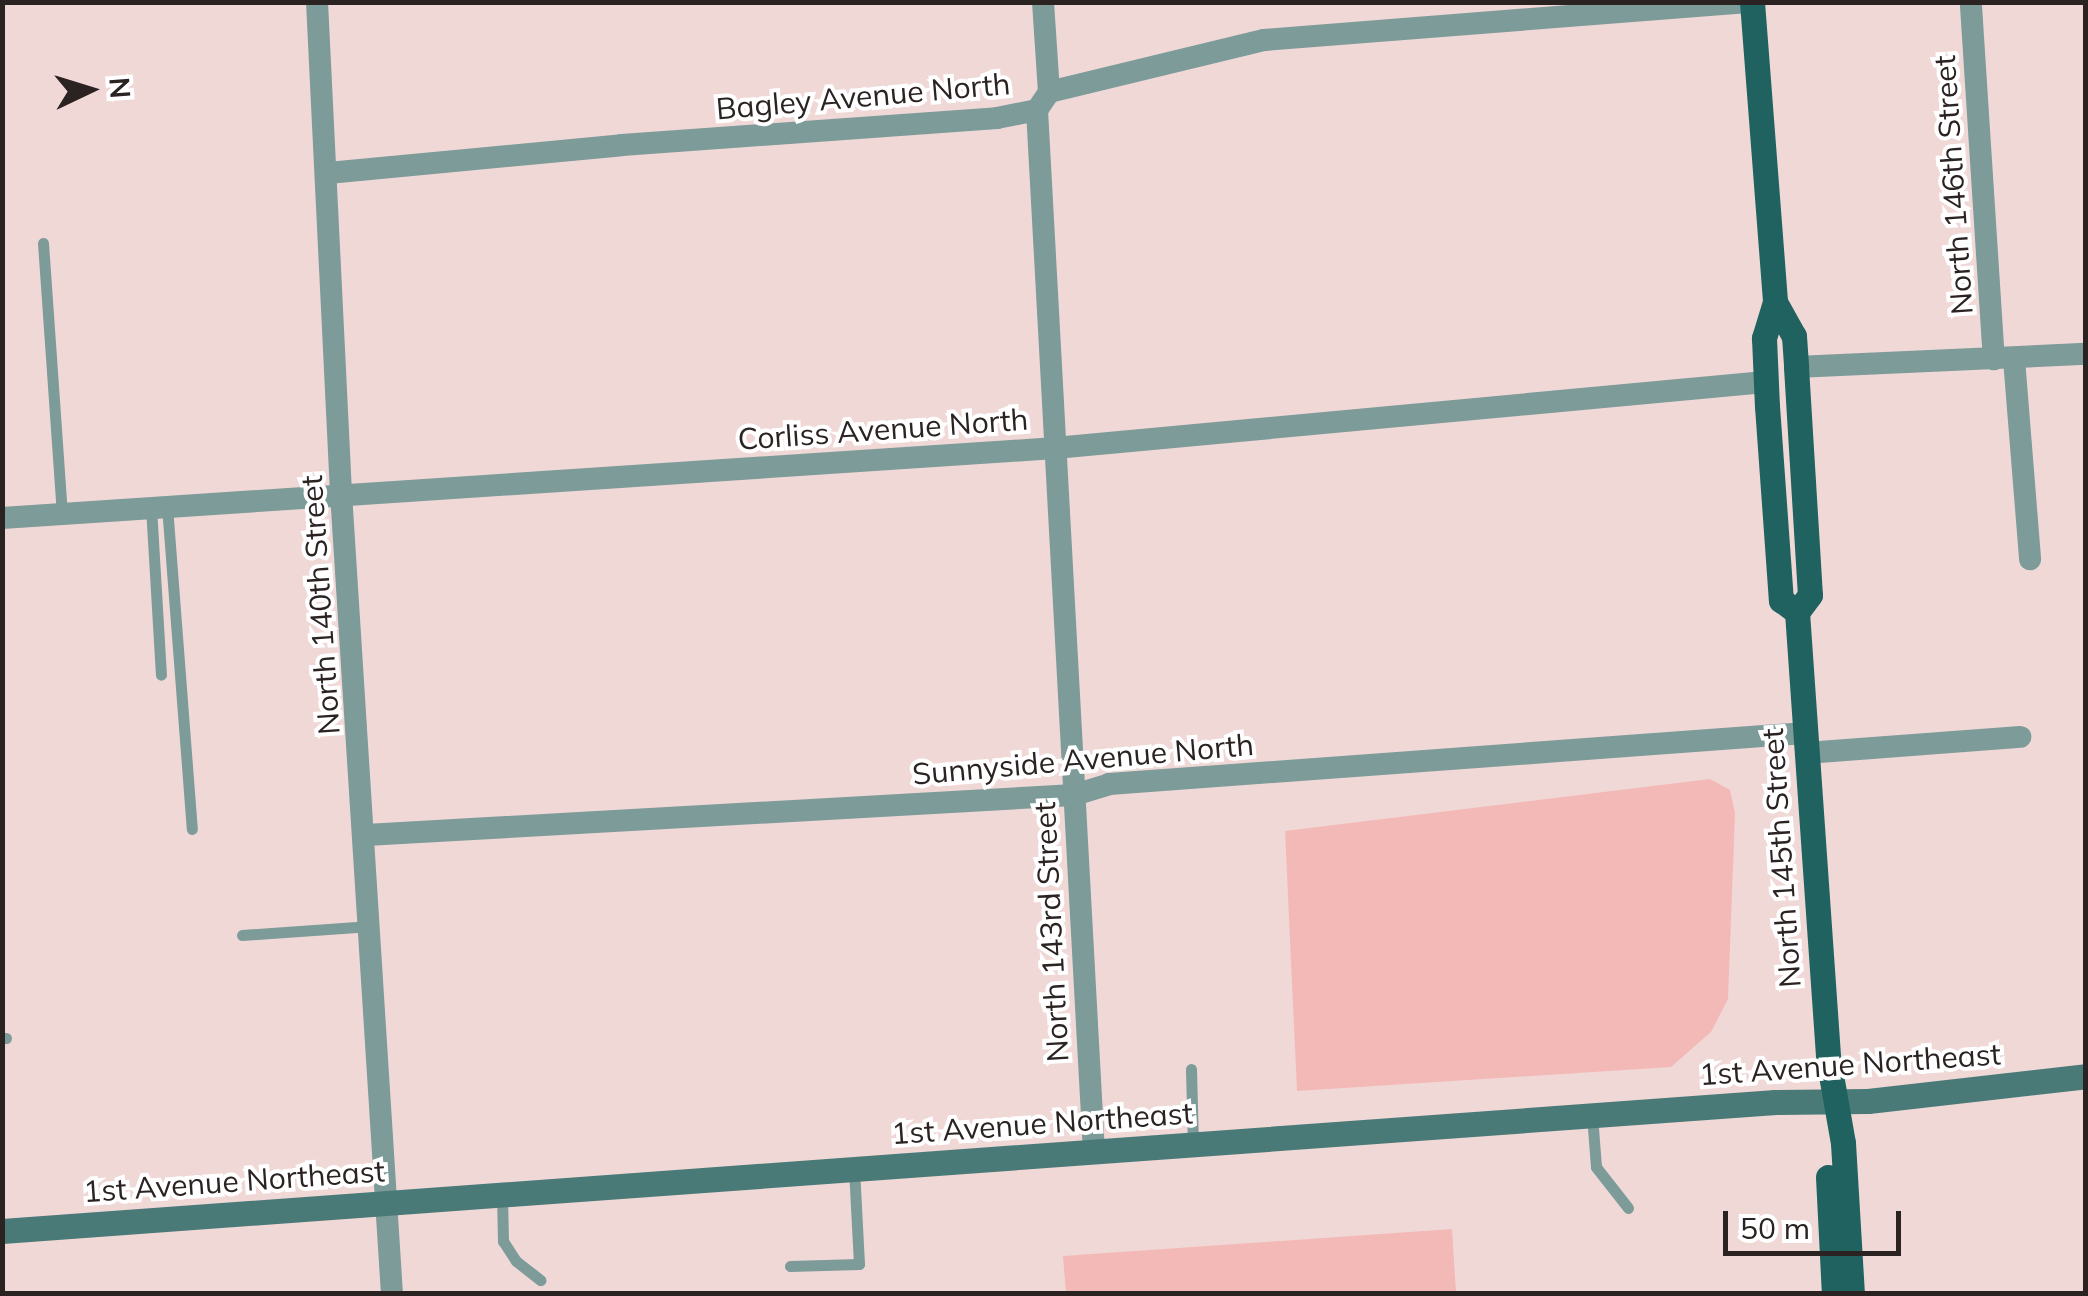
<!DOCTYPE html>
<html>
<head>
<meta charset="utf-8">
<style>
  body { margin:0 }
  #map { position:relative; width:2088px; height:1296px; overflow:hidden; background:#f0d8d7; font-family:Mulish,sans-serif }
  div>[style] { position:absolute }
  .green>* { inset:0; background:#f3b9b7 }
  .lane>* { height:11px; margin:-5.5px; padding:0 5.5px; transform-origin:5.5px; border-radius:5.5px; background:#7c9b99 }
  .street>* { height:22px; margin:-11px; padding:0 11px; transform-origin:11px; border-radius:11px; background:#7c9b99 }
  .secondary>* { height:25px; margin:-12.5px; padding:0 12.5px; transform-origin:12.5px; border-radius:12.5px; background:#4a7a77 }
  .primary>* { height:25px; margin:-12.5px; padding:0 12.5px; transform-origin:12.5px; border-radius:12.5px; background:#20625f }
  span { translate:-50% -50%; white-space:nowrap; text-align:center; line-height:1.15; -webkit-text-stroke:8px #fff; paint-order:stroke }
  .street-label { font-size:30px; color:#2b2222 }
  .frame { position:absolute; inset:0; border:5px solid #2b2222; pointer-events:none }
  .north { position:absolute; left:40px; top:40px; width:100px; height:100px; -webkit-text-stroke:8px #fff; paint-order:stroke; rotate:86deg; font-size:28px; font-weight:700; line-height:40px; text-align:center; color:#2b2222 }
  .north::after { content:''; display:block; margin:auto; width:35px; height:45px; background:#2b2222; clip-path:polygon(50% 0,100% 100%,50% 72%,0 100%) }
  .scale { position:absolute; left:1723px; top:1211px; width:178px; height:45px; box-sizing:border-box; border:5px solid #2b2222; border-top:0; padding-left:12px; font-size:30px; line-height:35px; white-space:nowrap; color:#2b2222; -webkit-text-stroke:8px #fff; paint-order:stroke }
</style>
</head>
<body>
<div id="map">
  <div class="green">
    <i style="clip-path:polygon(1710px 779px,1730px 790px,1735px 813px,1728px 999px,1711px 1032px,1671px 1067px,1297px 1091px,1285px 831px)"></i>
    <i style="clip-path:polygon(1452px 1229px,1456px 1293px,1066px 1293px,1063px 1256px)"></i>
  </div>
  <div class="lane">
    <i style="left:43px;top:243px;width:272px;rotate:86deg"></i>
    <i style="left:167px;top:506px;width:324px;rotate:85.6deg"></i>
    <i style="left:151px;top:507px;width:168px;rotate:86.6deg"></i>
    <i style="left:242px;top:935px;width:129px;rotate:-4deg"></i>
    <i style="left:2px;top:1038px;width:4px"></i>
    <i style="left:1191px;top:1069px;width:75px;rotate:88.5deg"></i>
    <i style="left:1592px;top:1115px;width:52px;rotate:85.6deg"></i>
    <i style="left:1596px;top:1167px;width:52px;rotate:52deg"></i>
    <i style="left:502px;top:1194px;width:47px;rotate:88.8deg"></i>
    <i style="left:503px;top:1241px;width:24px;rotate:57deg"></i>
    <i style="left:516px;top:1261px;width:31px;rotate:38deg"></i>
    <i style="left:790px;top:1266px;width:69px;rotate:-1.7deg"></i>
    <i style="left:859px;top:1264px;width:95px;rotate:-93deg"></i>
  </div>
  <div class="street">
    <i style="left:317px;top:2px;width:492px;rotate:87.2deg"></i>
    <i style="left:341px;top:493px;width:803px;rotate:86.36deg"></i>
    <i style="left:1043px;top:2px;width:90px;rotate:86.2deg"></i>
    <i style="left:1971px;top:6px;width:354px;rotate:86.3deg"></i>
    <i style="left:1037px;top:110px;width:1043px;rotate:86.87deg"></i>
    <i style="left:328px;top:173px;width:295px;rotate:-5.4deg"></i>
    <i style="left:622px;top:145px;width:376px;rotate:-4.1deg"></i>
    <i style="left:997px;top:118px;width:41px;rotate:-11.3deg"></i>
    <i style="left:1037px;top:110px;width:22px;rotate:-56deg"></i>
    <i style="left:1049px;top:92px;width:221px;rotate:-13.6deg"></i>
    <i style="left:1264px;top:40px;width:482px;rotate:-4.5deg"></i>
    <i style="left:2014px;top:359px;width:201px;rotate:85.4deg"></i>
    <i style="left:1796px;top:367px;width:290px;rotate:-2.6deg"></i>
    <i style="left:2px;top:518px;width:1055px;rotate:-3.8deg"></i>
    <i style="left:1055px;top:448px;width:713px;rotate:-5.31deg"></i>
    <i style="left:1806px;top:753px;width:215px;rotate:-4.3deg"></i>
    <i style="left:366px;top:835px;width:709px;rotate:-3.23deg"></i>
    <i style="left:1074px;top:795px;width:37px;rotate:-17deg"></i>
    <i style="left:1109px;top:784px;width:698px;rotate:-4.19deg"></i>
  </div>
  <div class="secondary">
    <i style="left:2px;top:1231px;width:1778px;rotate:-4.16deg"></i>
    <i style="left:1775px;top:1102px;width:93px;rotate:-0.6deg"></i>
    <i style="left:1868px;top:1101px;width:219px;rotate:-6.5deg"></i>
  </div>
  <div class="primary">
    <i style="left:1752px;top:2px;width:301px;rotate:85.6deg"></i>
    <i style="left:1775px;top:302px;width:38px;rotate:107deg"></i>
    <i style="left:1764px;top:338px;width:68px;rotate:87.5deg"></i>
    <i style="left:1767px;top:406px;width:195px;rotate:85.9deg"></i>
    <i style="left:1781px;top:600px;width:20px;rotate:37deg"></i>
    <i style="left:1775px;top:302px;width:39px;rotate:61deg"></i>
    <i style="left:1794px;top:336px;width:31px;rotate:86deg"></i>
    <i style="left:1796px;top:367px;width:228px;rotate:86.5deg"></i>
    <i style="left:1810px;top:595px;width:21px;rotate:127deg"></i>
    <i style="left:1797px;top:612px;width:447px;rotate:86deg"></i>
    <i style="left:1828px;top:1058px;width:86px;rotate:80deg"></i>
    <i style="left:1843px;top:1143px;width:151px;rotate:86.6deg"></i>
    <i style="left:1828px;top:1177px;width:117px;rotate:87.1deg"></i>
  </div>
  <div class="street-label">
    <span style="left:863px;top:96px;rotate:-5deg">Bagley Avenue North</span>
    <span style="left:1953px;top:185px;rotate:-94deg">North 146th Street</span>
    <span style="left:883px;top:429px;rotate:-4deg">Corliss Avenue North</span>
    <span style="left:320px;top:605px;rotate:-94deg">North 140th Street</span>
    <span style="left:1083px;top:759px;rotate:-5deg">Sunnyside Avenue North</span>
    <span style="left:1781px;top:858px;rotate:-94deg">North 145th Street</span>
    <span style="left:1051px;top:932px;rotate:-93deg">North 143rd Street</span>
    <span style="left:1850px;top:1064px;rotate:-4deg">1st Avenue Northeast</span>
    <span style="left:1042px;top:1123px;rotate:-4deg">1st Avenue Northeast</span>
    <span style="left:234px;top:1181px;rotate:-4deg">1st Avenue Northeast</span>
  </div>
  <div class="frame"></div>
  <div class="north">N</div>
  <div class="scale">50 m</div>
</div>
</body>
</html>
